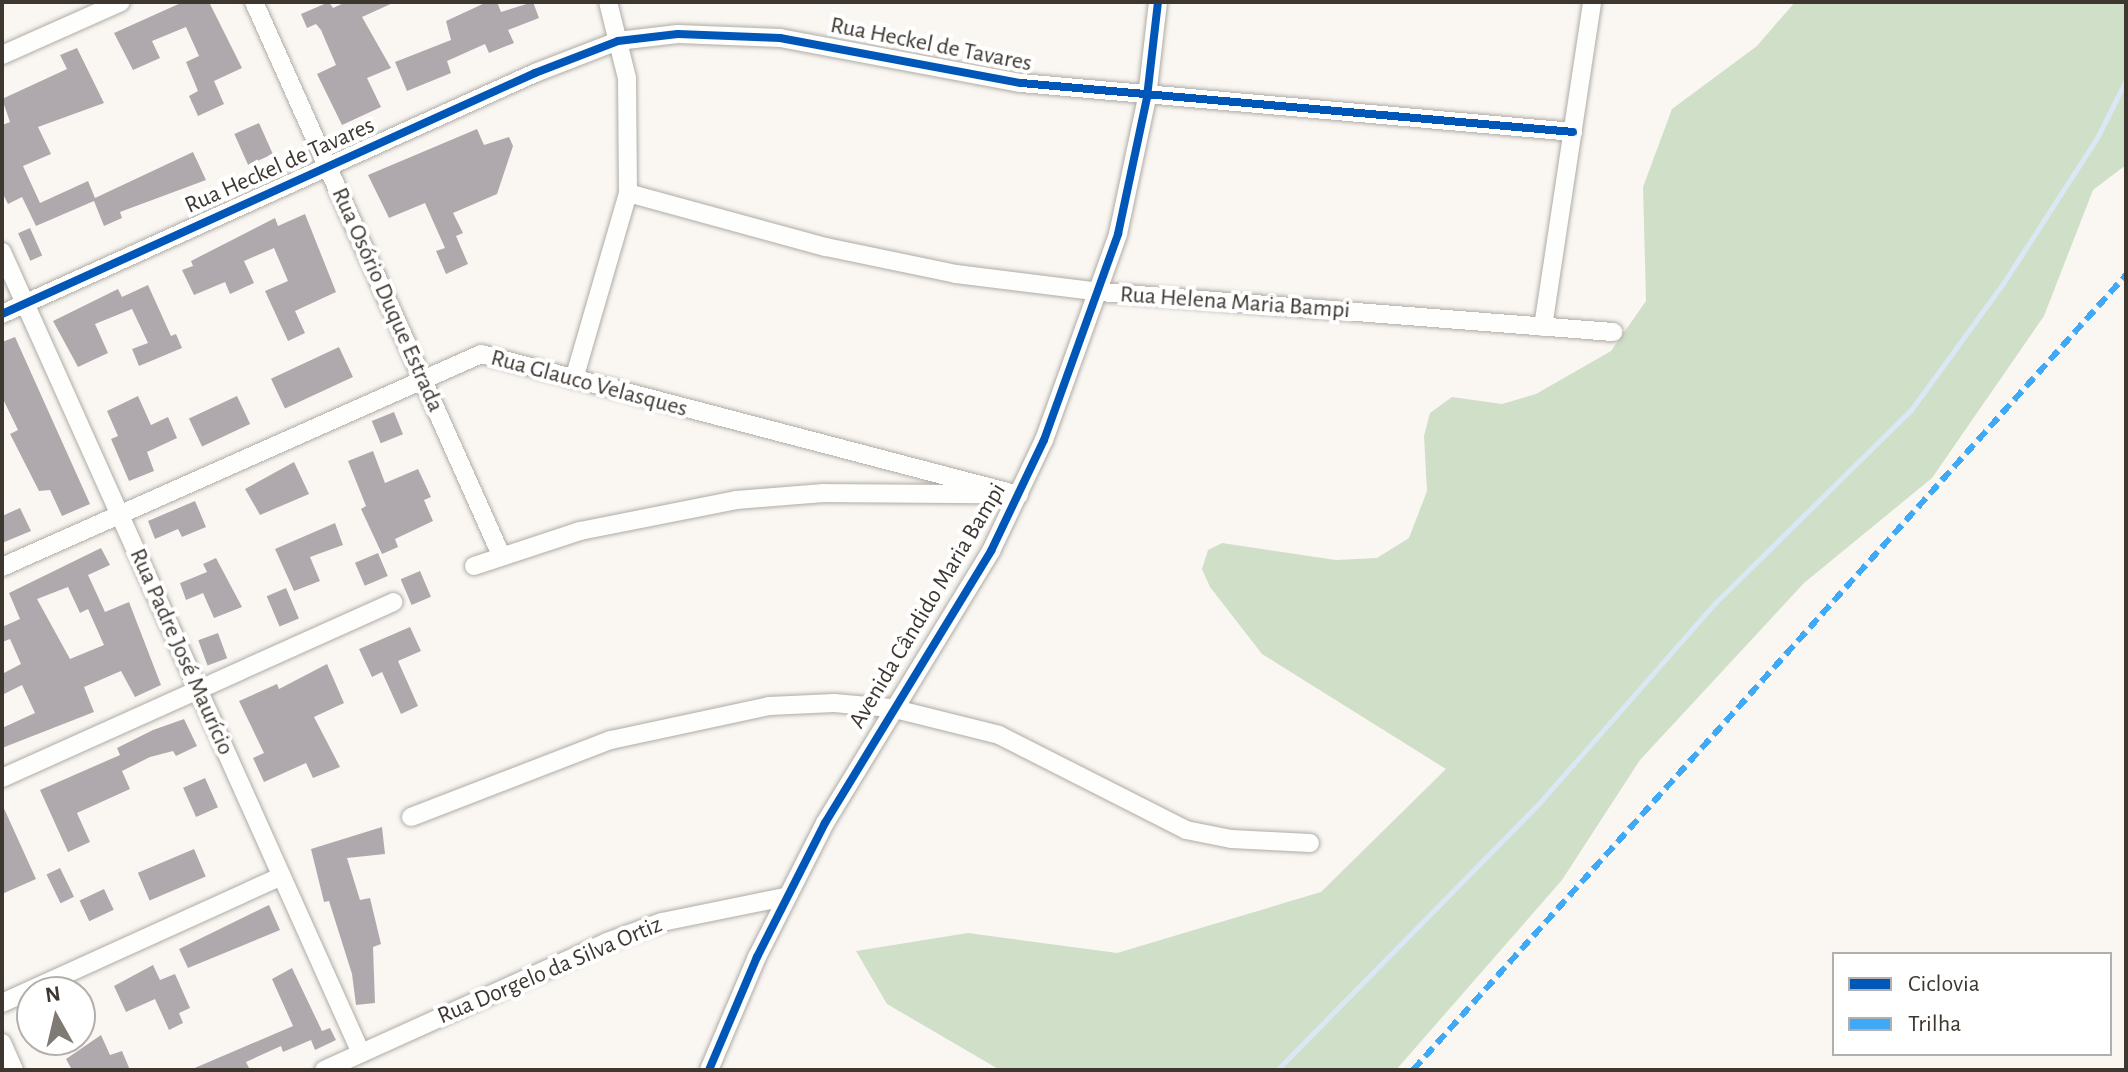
<!DOCTYPE html>
<html>
<head>
<meta charset="utf-8">
<style>
  body { margin:0 }
  #map { position:relative; width:2128px; height:1072px; overflow:hidden; background:#faf7f2; font-family:"Alegreya Sans",sans-serif }
  div>[style] { position:absolute }
  .forest>* { inset:0; background:#d0dfc7 }
  .stream>* { height:5px; margin:-2.5px; padding:0 2.5px; transform-origin:2.5px; border-radius:2.5px; background:#dae8f6 }
  .building>* { inset:0; background:#afa9ae; transform-origin:0 0 }
  .roads { filter:drop-shadow(0 0 2px #afaba6) drop-shadow(0 0 2px #afaba6) }
  .minor>* { height:18px; margin:-9px; padding:0 9px; transform-origin:9px; border-radius:9px; background:#fefefd }
  .quiet>* { height:6px; margin-top:-3px; transform-origin:0; background:repeating-linear-gradient(90deg,#3fa9f5 0 12px,transparent 0 18px) }
  .cycleway>* { height:8px; margin:-4px; padding:0 4px; transform-origin:4px; border-radius:4px; background:#0057b8 }
  span { translate:-50% -50%; white-space:nowrap; text-align:center; line-height:1.15; -webkit-text-stroke:8px #fff; paint-order:stroke }
  .street-label { font-size:24px; color:#3e3730 }
  .frame { position:absolute; inset:0; border:4px solid #3e3730; pointer-events:none }
  .legend { position:absolute; left:1832px; top:952px; width:280px; height:104px; box-sizing:border-box; background:#fff; border:2px solid #b2afac; margin:0; padding:10px 14px; list-style:none; font-size:24px; color:#3e3730 }
  .legend li { display:flex; align-items:center; gap:16px; height:40px }
  .legend b { width:40px; border:2px solid #b2afac }
  .north { position:absolute; left:16px; top:976px; width:80px; height:80px; box-sizing:border-box; background:#fff; border:2px solid #b2afac; border-radius:50%; rotate:352deg; font-size:22px; font-weight:700; line-height:32px; text-align:center; color:#3e3730 }
  .north::after { content:''; display:block; margin:auto; width:28px; height:36px; background:#807a74; clip-path:polygon(50% 0,100% 100%,50% 72%,0 100%) }
</style>
</head>
<body>
<div id="map">
  <div class="forest">
    <i style="clip-path:polygon(1795px 2px,2126px 2px,2126px 165px,2093px 190px,2044px 316px,1932px 478px,1804px 583px,1640px 760px,1562px 880px,1396px 1070px,1000px 1070px,887px 1004px,856px 951px,968px 933px,1117px 953px,1321px 892px,1446px 769px,1262px 654px,1210px 587px,1202px 569px,1208px 550px,1222px 543px,1336px 560px,1377px 558px,1409px 538px,1427px 491px,1424px 436px,1430px 413px,1452px 397px,1502px 404px,1536px 394px,1611px 351px,1646px 301px,1643px 187px,1672px 109px,1757px 46px)"></i>
  </div>
  <div class="stream">
    <i style="left:1277px;top:1070px;width:377px;rotate:-45.5deg"></i>
    <i style="left:1541px;top:801px;width:265px;rotate:-48.7deg"></i>
    <i style="left:1716px;top:602px;width:274px;rotate:-44.6deg"></i>
    <i style="left:1911px;top:410px;width:158px;rotate:-54deg"></i>
    <i style="left:2004px;top:282px;width:174px;rotate:-57.2deg"></i>
    <i style="left:2098px;top:136px;width:63px;rotate:-63.4deg"></i>
  </div>
  <div class="building">
    <i style="clip-path:polygon(183px 2px,209px 2px,242px 68px,214px 81px,224px 104px,198px 116px,189px 96px,198px 91px,186px 62px,199px 56px,186px 27px,152px 41px,160px 58px,133px 70px,114px 33px)"></i>
    <i style="clip-path:polygon(329px 2px,333px 8px,346px 2px,395px 2px,362px 17px,391px 68px,367px 78px,381px 107px,342px 125px,317px 74px,336px 65px,321px 30px,316px 24px,307px 28px,301px 14px)"></i>
    <i style="clip-path:polygon(487px 2px,497px 2px,501px 12px,533px 2px,539px 18px,508px 30px,514px 43px,489px 53px,485px 44px,447px 61px,451px 73px,407px 91px,395px 62px,451px 40px,446px 21px)"></i>
    <i style="clip-path:polygon(77px 48px,104px 103px,38px 127px,51px 154px,23px 166px,40px 203px,88px 181px,95px 198px,193px 152px,206px 180px,120px 212px,122px 218px,104px 226px,94px 201px,36px 226px,22px 197px,8px 204px,2px 192px,2px 125px,10px 122px,2px 99px,67px 69px,60px 55px)"></i>
    <i style="left:259px;top:123px;width:34px;height:27px;rotate:66deg"></i>
    <i style="clip-path:polygon(477px 129px,484px 145px,509px 137px,513px 146px,497px 194px,453px 213px,463px 233px,456px 236px,468px 264px,446px 274px,436px 251px,445px 248px,425px 203px,389px 218px,368px 175px)"></i>
    <i style="clip-path:polygon(305px 214px,336px 292px,295px 311px,305px 333px,288px 341px,265px 291px,288px 281px,274px 248px,244px 261px,254px 283px,230px 294px,225px 282px,194px 295px,182px 270px,193px 266px,191px 261px,275px 218px,278px 226px)"></i>
    <i style="left:30px;top:228px;width:30px;height:13px;rotate:66deg"></i>
    <i style="clip-path:polygon(148px 285px,171px 336px,176px 334px,182px 348px,139px 366px,132px 349px,148px 343px,132px 309px,95px 324px,108px 353px,78px 367px,53px 321px,118px 289px,122px 297px)"></i>
    <i style="clip-path:polygon(15px 337px,90px 504px,62px 516px,50px 490px,39px 491px,10px 434px,18px 430px,2px 397px,2px 342px)"></i>
    <i style="left:339px;top:347px;width:33px;height:75px;rotate:65deg"></i>
    <i style="clip-path:polygon(138px 396px,151px 425px,168px 417px,177px 438px,147px 452px,154px 471px,129px 481px,111px 439px,118px 436px,107px 411px)"></i>
    <i style="left:237px;top:396px;width:31px;height:53px;rotate:65deg"></i>
    <i style="left:394px;top:412px;width:24px;height:24px;rotate:68deg"></i>
    <i style="clip-path:polygon(373px 451px,385px 483px,418px 469px,431px 497px,424px 500px,433px 521px,395px 539px,398px 547px,382px 554px,361px 509px,366px 506px,348px 461px)"></i>
    <i style="clip-path:polygon(294px 462px,309px 494px,260px 515px,245px 489px)"></i>
    <i style="clip-path:polygon(195px 501px,206px 527px,182px 537px,178px 529px,155px 539px,148px 521px)"></i>
    <i style="clip-path:polygon(20px 508px,31px 531px,2px 543px,2px 516px)"></i>
    <i style="clip-path:polygon(335px 523px,343px 545px,310px 557px,320px 581px,294px 591px,275px 549px)"></i>
    <i style="clip-path:polygon(evenodd,101px 548px,110px 565px,88px 575px,105px 612px,129px 602px,161px 685px,135px 697px,121px 671px,84px 687px,94px 712px,2px 748px,2px 728px,35px 713px,22px 685px,2px 695px,2px 674px,21px 664px,10px 639px,2px 642px,2px 627px,20px 619px,9px 593px,101px 548px,68px 587px,80px 613px,88px 609px,104px 645px,70px 659px,37px 599px,68px 587px)"></i>
    <i style="left:378px;top:553px;width:25px;height:25px;rotate:67deg"></i>
    <i style="clip-path:polygon(216px 558px,242px 607px,214px 618px,203px 593px,186px 600px,180px 583px,207px 572px,203px 564px)"></i>
    <i style="left:420px;top:571px;width:28px;height:21px;rotate:67deg"></i>
    <i style="left:286px;top:588px;width:33px;height:21px;rotate:67deg"></i>
    <i style="clip-path:polygon(410px 627px,421px 651px,398px 661px,418px 706px,401px 714px,382px 672px,372px 677px,359px 649px)"></i>
    <i style="left:218px;top:633px;width:27px;height:21px;rotate:70deg"></i>
    <i style="clip-path:polygon(327px 664px,344px 703px,314px 717px,340px 767px,313px 778px,306px 763px,264px 782px,253px 758px,264px 753px,239px 701px,277px 684px,279px 689px)"></i>
    <i style="clip-path:polygon(184px 719px,197px 746px,176px 756px,173px 751px,150px 757px,122px 771px,130px 789px,77px 813px,90px 842px,68px 852px,40px 790px,120px 755px,117px 748px,153px 730px)"></i>
    <i style="left:205px;top:778px;width:32px;height:24px;rotate:66deg"></i>
    <i style="clip-path:polygon(2px 804px,36px 879px,2px 894px)"></i>
    <i style="clip-path:polygon(382px 827px,385px 854px,347px 858px,360px 900px,370px 898px,381px 944px,373px 947px,375px 1003px,356px 1005px,352px 974px,329px 901px,324px 902px,311px 849px)"></i>
    <i style="left:194px;top:849px;width:30px;height:61px;rotate:67deg"></i>
    <i style="left:60px;top:868px;width:32px;height:15px;rotate:64deg"></i>
    <i style="left:104px;top:889px;width:23px;height:27px;rotate:65deg"></i>
    <i style="clip-path:polygon(269px 905px,280px 930px,188px 968px,179px 949px)"></i>
    <i style="clip-path:polygon(153px 965px,160px 980px,175px 974px,190px 1008px,179px 1013px,183px 1023px,169px 1030px,155px 999px,126px 1012px,114px 986px)"></i>
    <i style="clip-path:polygon(292px 968px,322px 1031px,330px 1028px,336px 1040px,315px 1050px,311px 1040px,283px 1052px,281px 1046px,246px 1062px,250px 1070px,190px 1070px,293px 1026px,272px 979px)"></i>
    <i style="clip-path:polygon(101px 1035px,110px 1055px,122px 1051px,130px 1070px,72px 1070px,66px 1059px)"></i>
  </div>
  <div class="roads">
    <div class="minor">
      <i style="left:254px;top:2px;width:606px;rotate:65.93deg"></i>
      <i style="left:2px;top:55px;width:130px;rotate:-24deg"></i>
      <i style="left:628px;top:193px;width:205px;rotate:15.3deg"></i>
      <i style="left:826px;top:247px;width:133px;rotate:11.7deg"></i>
      <i style="left:956px;top:274px;width:145px;rotate:7.1deg"></i>
      <i style="left:1100px;top:292px;width:515px;rotate:4.46deg"></i>
      <i style="left:2px;top:252px;width:878px;rotate:65.86deg"></i>
      <i style="left:2px;top:314px;width:585px;rotate:-24.33deg"></i>
      <i style="left:535px;top:73px;width:89px;rotate:-21.1deg"></i>
      <i style="left:618px;top:41px;width:60px;rotate:-6.7deg"></i>
      <i style="left:678px;top:34px;width:102px;rotate:2.2deg"></i>
      <i style="left:780px;top:38px;width:245px;rotate:10.6deg"></i>
      <i style="left:1021px;top:83px;width:554px;rotate:5.07deg"></i>
      <i style="left:1543px;top:327px;width:329px;rotate:-81.4deg"></i>
      <i style="left:574px;top:379px;width:194px;rotate:-73.8deg"></i>
      <i style="left:628px;top:193px;width:115px;rotate:-90.5deg"></i>
      <i style="left:627px;top:78px;width:78px;rotate:-104deg"></i>
      <i style="left:474px;top:566px;width:112px;rotate:-18.3deg"></i>
      <i style="left:580px;top:531px;width:159px;rotate:-11.2deg"></i>
      <i style="left:736px;top:500px;width:88px;rotate:-4.5deg"></i>
      <i style="left:824px;top:493px;width:157px;rotate:0.4deg"></i>
      <i style="left:2px;top:567px;width:524px;rotate:-23.97deg"></i>
      <i style="left:481px;top:354px;width:556px;rotate:14.69deg"></i>
      <i style="left:2px;top:778px;width:429px;rotate:-24.2deg"></i>
      <i style="left:411px;top:817px;width:214px;rotate:-21.1deg"></i>
      <i style="left:611px;top:740px;width:162px;rotate:-12.1deg"></i>
      <i style="left:769px;top:706px;width:65px;rotate:-2.6deg"></i>
      <i style="left:834px;top:703px;width:57px;rotate:5deg"></i>
      <i style="left:891px;top:708px;width:111px;rotate:14deg"></i>
      <i style="left:999px;top:735px;width:210px;rotate:26.9deg"></i>
      <i style="left:1186px;top:830px;width:46px;rotate:11.3deg"></i>
      <i style="left:1231px;top:839px;width:79px;rotate:2.9deg"></i>
      <i style="left:2px;top:1003px;width:307px;rotate:-24.4deg"></i>
      <i style="left:2px;top:1043px;width:30px;rotate:66deg"></i>
      <i style="left:324px;top:1070px;width:311px;rotate:-24.3deg"></i>
      <i style="left:607px;top:942px;width:59px;rotate:-20deg"></i>
      <i style="left:662px;top:922px;width:126px;rotate:-11.5deg"></i>
      <i style="left:709px;top:1070px;width:123px;rotate:-67deg"></i>
      <i style="left:757px;top:957px;width:150px;rotate:-63.1deg"></i>
      <i style="left:825px;top:823px;width:319px;rotate:-58.6deg"></i>
      <i style="left:991px;top:551px;width:123px;rotate:-64.5deg"></i>
      <i style="left:1044px;top:440px;width:219px;rotate:-70.2deg"></i>
      <i style="left:1118px;top:234px;width:140px;rotate:-78deg"></i>
      <i style="left:1147px;top:97px;width:96px;rotate:-83.4deg"></i>
    </div>
  </div>
  <div class="quiet">
    <i style="left:1413px;top:1070px;width:1068px;rotate:-48.11deg"></i>
  </div>
  <div class="cycleway">
    <i style="left:2px;top:314px;width:585px;rotate:-24.33deg"></i>
    <i style="left:535px;top:73px;width:89px;rotate:-21.1deg"></i>
    <i style="left:618px;top:41px;width:60px;rotate:-6.7deg"></i>
    <i style="left:678px;top:34px;width:102px;rotate:2.2deg"></i>
    <i style="left:780px;top:38px;width:245px;rotate:10.6deg"></i>
    <i style="left:1021px;top:83px;width:554px;rotate:5.07deg"></i>
    <i style="left:709px;top:1070px;width:123px;rotate:-67deg"></i>
    <i style="left:757px;top:957px;width:150px;rotate:-63.1deg"></i>
    <i style="left:825px;top:823px;width:319px;rotate:-58.6deg"></i>
    <i style="left:991px;top:551px;width:123px;rotate:-64.5deg"></i>
    <i style="left:1044px;top:440px;width:219px;rotate:-70.2deg"></i>
    <i style="left:1118px;top:234px;width:140px;rotate:-78deg"></i>
    <i style="left:1147px;top:97px;width:96px;rotate:-83.4deg"></i>
  </div>
  <div class="street-label">
    <span style="left:931px;top:45px;rotate:11deg">Rua Heckel de Tavares</span>
    <span style="left:280px;top:166px;rotate:-24deg">Rua Heckel de Tavares</span>
    <span style="left:387px;top:300px;rotate:66deg">Rua Osório Duque Estrada</span>
    <span style="left:1235px;top:303px;rotate:4deg">Rua Helena Maria Bampi</span>
    <span style="left:589px;top:384px;rotate:15deg">Rua Glauco Velasques</span>
    <span style="left:928px;top:606px;rotate:-59deg">Avenida Cândido Maria Bampi</span>
    <span style="left:181px;top:652px;rotate:66deg">Rua Padre José Maurício</span>
    <span style="left:550px;top:971px;rotate:-23deg">Rua Dorgelo da Silva Ortiz</span>
  </div>
  <div class="frame"></div>
  <ul class="legend">
  <li><b style="height:10px;background:#0057b8"></b>Ciclovia</li>
  <li><b style="height:10px;background:#3fa9f5"></b>Trilha</li>
  </ul>
  <div class="north">N</div>
</div>
</body>
</html>
